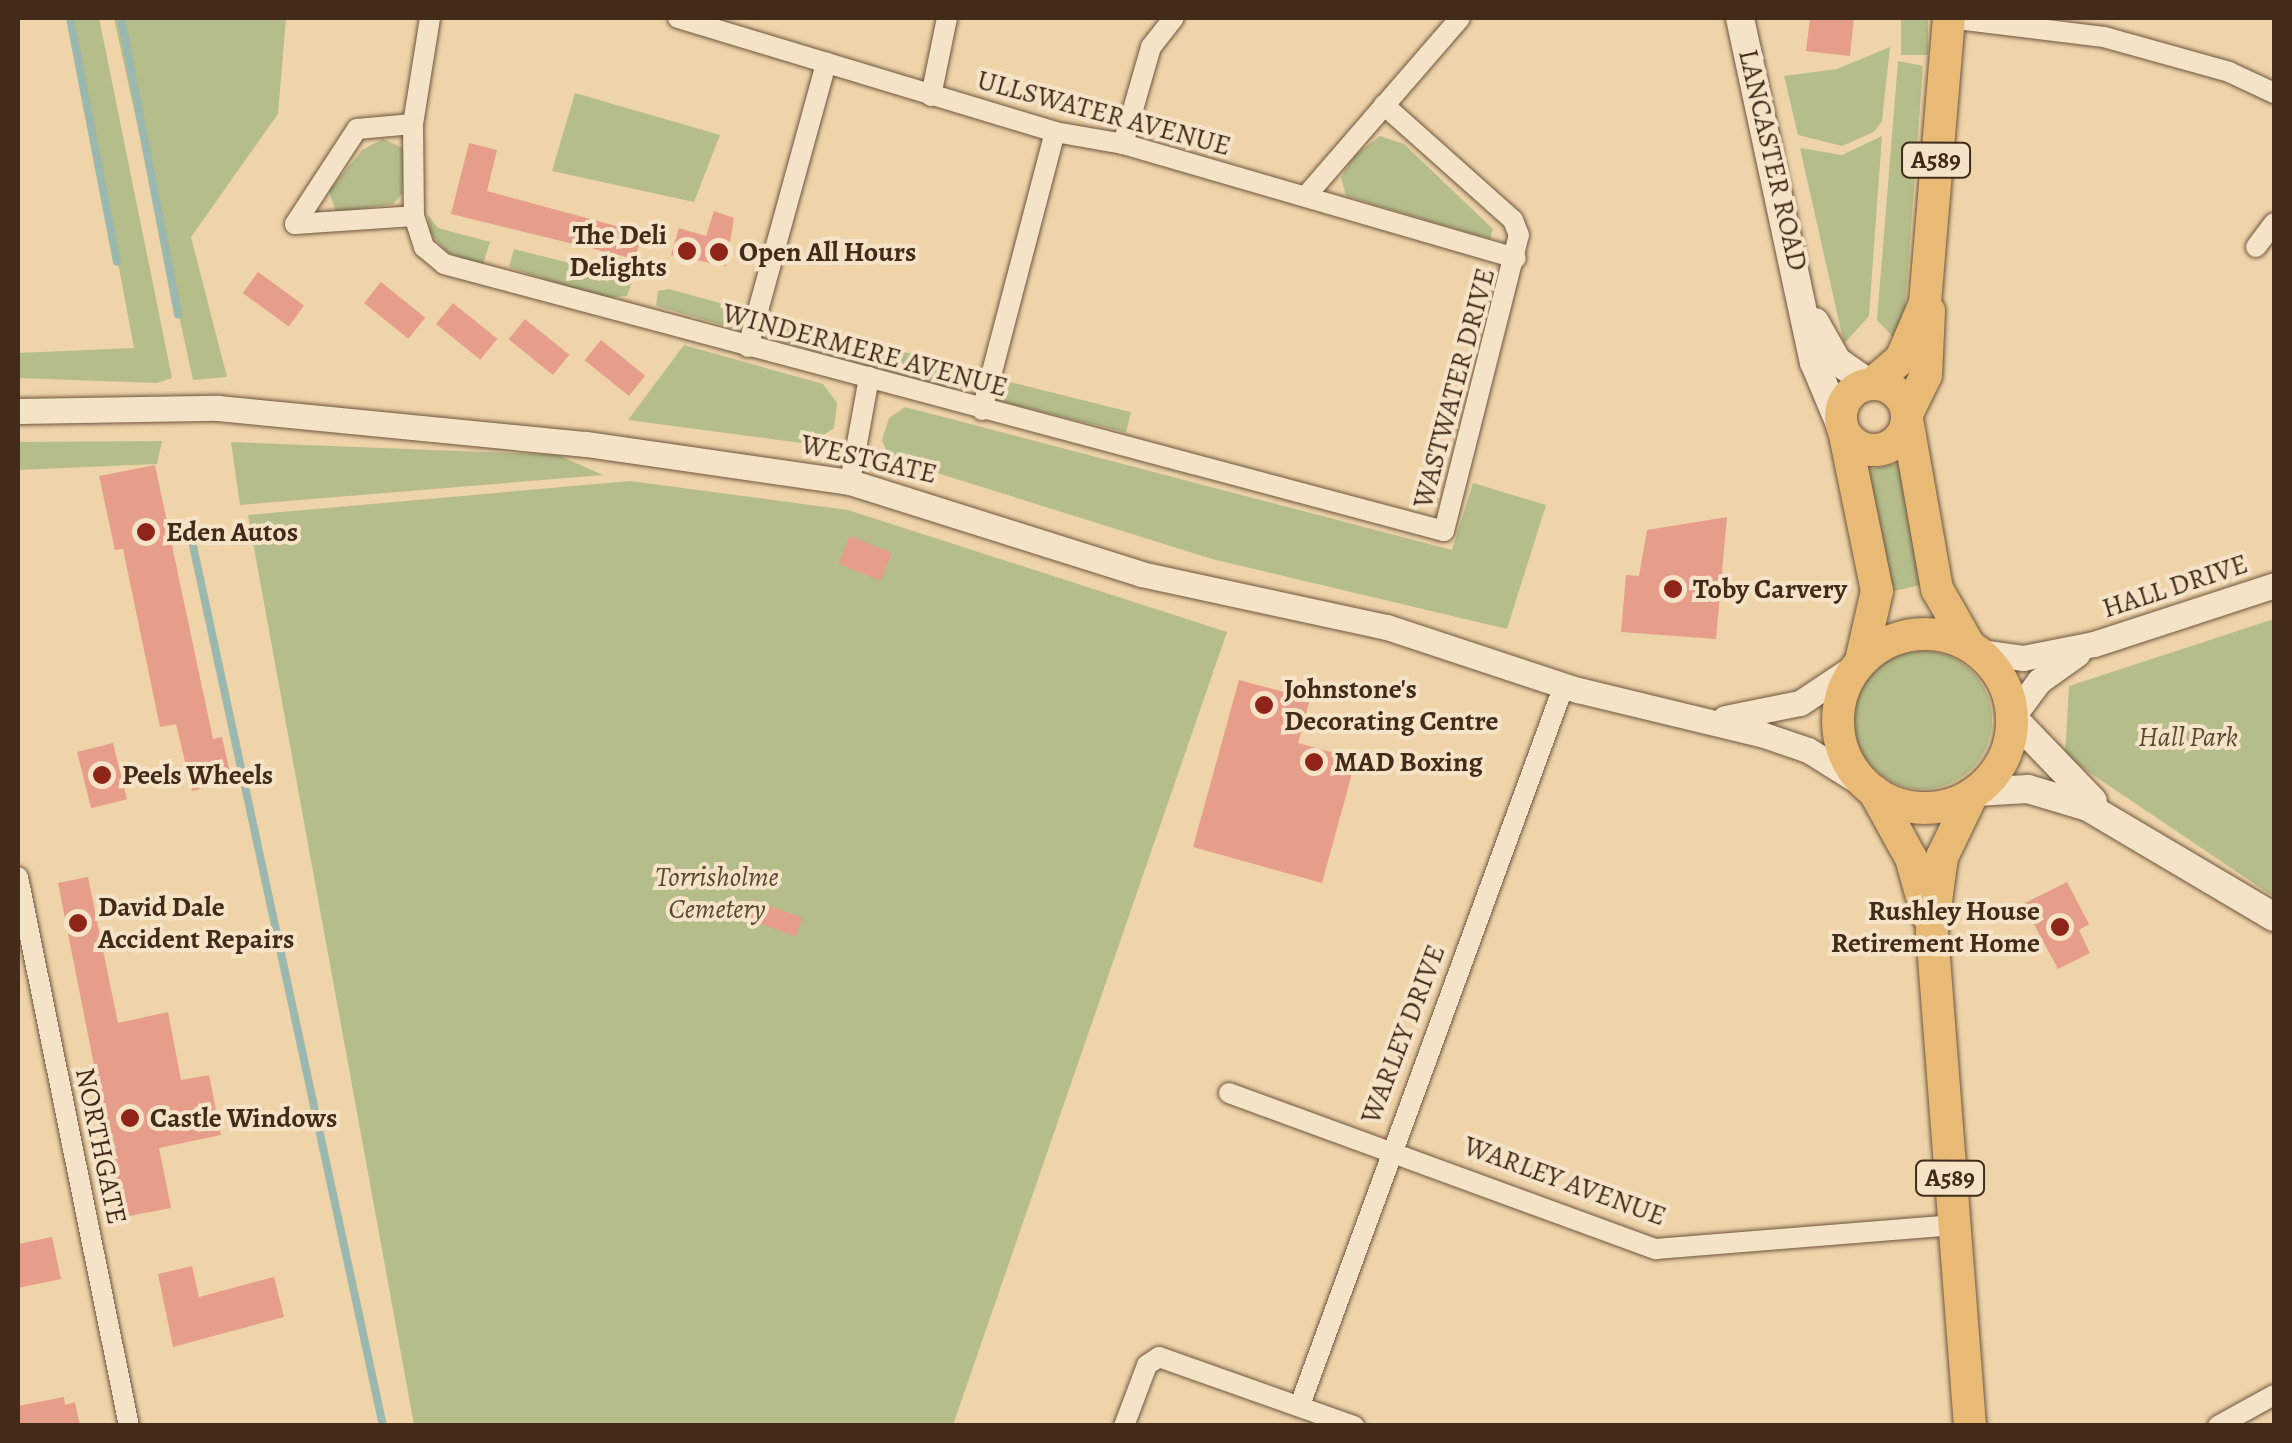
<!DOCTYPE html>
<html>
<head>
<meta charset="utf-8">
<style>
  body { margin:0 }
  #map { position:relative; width:2292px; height:1443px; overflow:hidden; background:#efd4aa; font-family:Alegreya,serif }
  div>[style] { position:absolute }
  .green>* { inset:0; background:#b5bd8b; transform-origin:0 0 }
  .round { border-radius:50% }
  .stream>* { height:8px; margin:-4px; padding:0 4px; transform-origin:4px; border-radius:4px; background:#9ab8ad }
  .building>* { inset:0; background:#e69d8a; transform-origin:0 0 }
  .roads { filter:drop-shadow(0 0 2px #6d563d) drop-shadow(0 0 2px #6d563d) }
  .minor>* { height:20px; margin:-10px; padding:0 10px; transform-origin:10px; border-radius:10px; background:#f5e3c8 }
  .tertiary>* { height:25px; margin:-12.5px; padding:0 12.5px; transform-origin:12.5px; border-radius:12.5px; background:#f5e3c8 }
  .secondary>* { height:28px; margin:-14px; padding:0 14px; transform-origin:14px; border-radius:14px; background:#f5e3c8 }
  .primary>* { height:32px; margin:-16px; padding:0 16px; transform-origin:16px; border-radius:16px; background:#e8ba75 }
  .primary>.ring { margin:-16px; padding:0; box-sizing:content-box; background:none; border:32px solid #e8ba75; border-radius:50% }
  .dots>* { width:28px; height:28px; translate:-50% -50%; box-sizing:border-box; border:5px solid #f5e3c8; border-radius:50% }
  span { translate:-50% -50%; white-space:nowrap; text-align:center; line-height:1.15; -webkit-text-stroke:8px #f5e3c8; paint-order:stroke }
  .shield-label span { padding:2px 8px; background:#f5e3c8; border:2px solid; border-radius:8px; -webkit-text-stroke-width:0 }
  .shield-label { font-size:25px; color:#422c19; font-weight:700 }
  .street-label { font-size:28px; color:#422c19 }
  .poi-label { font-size:28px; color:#422c19; font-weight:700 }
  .right { translate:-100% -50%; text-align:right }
  .left { translate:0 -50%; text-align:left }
  .park-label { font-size:28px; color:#594930; font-style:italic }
  .frame { position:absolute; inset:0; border:20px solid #422c19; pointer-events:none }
</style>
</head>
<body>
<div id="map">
  <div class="green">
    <i style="clip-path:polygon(72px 18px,99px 18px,172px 378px,157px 383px,18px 378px,18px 353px,134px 348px)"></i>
    <i style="clip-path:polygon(114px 18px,286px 18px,278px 114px,191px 237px,227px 377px,193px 380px)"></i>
    <i style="left:1901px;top:18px;width:27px;height:37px"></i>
    <i style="clip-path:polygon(1890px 47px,1882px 121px,1874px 132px,1842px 146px,1798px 135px,1784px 76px,1837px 69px)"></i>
    <i style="clip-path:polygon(1898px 61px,1923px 66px,1905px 309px,1895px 339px,1877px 320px)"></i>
    <i style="clip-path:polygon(575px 93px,720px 135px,694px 202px,552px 171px)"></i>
    <i style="clip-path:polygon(1380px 136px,1404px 144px,1493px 229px,1490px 239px,1346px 196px,1341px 177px,1355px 155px)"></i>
    <i style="clip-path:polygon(1882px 136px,1869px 316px,1844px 344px,1800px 148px,1842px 155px)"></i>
    <i style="clip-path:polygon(383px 139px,405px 149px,402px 194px,393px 204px,336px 212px,329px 191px,362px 150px)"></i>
    <i style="clip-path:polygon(428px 215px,438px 228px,490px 242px,482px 267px,447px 252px,430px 233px)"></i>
    <i style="clip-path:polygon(514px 249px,633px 279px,627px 296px,601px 298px,509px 267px)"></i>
    <i style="clip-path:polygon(669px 289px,734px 307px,738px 321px,730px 327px,656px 306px,658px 291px)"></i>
    <i style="clip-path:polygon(772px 318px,974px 370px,966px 387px,953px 390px,781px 342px)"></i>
    <i style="clip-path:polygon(684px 345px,823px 384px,837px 403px,834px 428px,810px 444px,628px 420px)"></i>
    <i style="left:1002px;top:380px;width:133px;height:21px;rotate:14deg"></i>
    <i style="clip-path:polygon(905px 407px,1452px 550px,1473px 483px,1546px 505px,1507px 629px,1212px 559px,889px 458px,882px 440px,889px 418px)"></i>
    <i style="clip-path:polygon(162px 441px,157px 464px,18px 470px,18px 442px)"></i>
    <i style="clip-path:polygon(231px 442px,558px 455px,603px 475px,240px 505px)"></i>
    <i style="clip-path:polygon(1902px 463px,1920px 585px,1890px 592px,1866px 470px)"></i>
    <i style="clip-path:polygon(630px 481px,848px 510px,1227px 632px,953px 1425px,414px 1425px,248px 515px)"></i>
    <i style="clip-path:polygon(2274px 619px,2274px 897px,2065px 756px,2069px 686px)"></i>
    <i class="round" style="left:1854px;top:651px;width:138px;height:138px"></i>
  </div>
  <div class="stream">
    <i style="left:70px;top:18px;width:248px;rotate:79.1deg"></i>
    <i style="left:121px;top:18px;width:302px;rotate:79.1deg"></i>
    <i style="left:189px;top:527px;width:920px;rotate:77.82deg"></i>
  </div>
  <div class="building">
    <i style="clip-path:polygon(1810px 18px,1854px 18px,1850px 56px,1806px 51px)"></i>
    <i style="clip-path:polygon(469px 143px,497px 150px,487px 191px,642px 233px,635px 259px,451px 214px)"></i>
    <i style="clip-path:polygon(714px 211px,734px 218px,726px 266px,671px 255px,679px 228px,706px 236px)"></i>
    <i style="left:258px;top:272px;width:57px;height:26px;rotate:36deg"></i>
    <i style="left:381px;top:282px;width:57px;height:27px;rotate:39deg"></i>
    <i style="left:453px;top:303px;width:57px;height:27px;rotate:39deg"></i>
    <i style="left:525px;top:319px;width:57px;height:26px;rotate:39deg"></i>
    <i style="left:601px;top:340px;width:57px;height:26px;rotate:39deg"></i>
    <i style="clip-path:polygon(155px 465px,213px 739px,222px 737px,232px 782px,192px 791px,176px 724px,160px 727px,123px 549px,115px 550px,99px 476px)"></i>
    <i style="clip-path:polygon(1727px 517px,1716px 639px,1621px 632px,1626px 575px,1639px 576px,1647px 530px)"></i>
    <i style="left:850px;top:536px;width:45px;height:30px;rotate:22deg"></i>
    <i style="clip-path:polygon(1239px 680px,1310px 699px,1298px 743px,1356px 759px,1322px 883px,1193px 847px)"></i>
    <i style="left:113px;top:743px;width:58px;height:37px;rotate:76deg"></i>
    <i style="clip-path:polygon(88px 877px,118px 1023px,168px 1012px,181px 1080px,209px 1075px,221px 1135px,159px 1148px,171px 1208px,124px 1217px,58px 883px)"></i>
    <i style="clip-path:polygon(2067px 882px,2089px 924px,2079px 930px,2090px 953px,2058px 969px,2023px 904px)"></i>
    <i style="left:751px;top:899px;width:55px;height:20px;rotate:20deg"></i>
    <i style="clip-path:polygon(52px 1237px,61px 1279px,18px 1288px,18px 1244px)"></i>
    <i style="clip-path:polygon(192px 1266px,199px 1297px,274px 1277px,284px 1317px,173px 1347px,158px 1274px)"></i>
    <i style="clip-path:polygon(64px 1397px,65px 1405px,75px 1402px,80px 1426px,18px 1426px,18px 1406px)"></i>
  </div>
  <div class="roads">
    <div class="minor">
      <i style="left:430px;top:18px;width:107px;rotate:99.1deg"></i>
      <i style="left:413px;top:124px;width:92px;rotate:89.4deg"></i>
      <i style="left:414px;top:216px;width:33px;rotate:72deg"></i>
      <i style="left:424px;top:247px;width:26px;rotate:40deg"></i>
      <i style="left:444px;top:264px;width:1035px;rotate:14.95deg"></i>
      <i style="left:1444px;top:531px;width:305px;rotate:-75.8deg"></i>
      <i style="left:1519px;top:235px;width:16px;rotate:-112deg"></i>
      <i style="left:1513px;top:220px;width:173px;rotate:-138.3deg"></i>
      <i style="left:678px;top:18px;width:394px;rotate:16.8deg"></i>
      <i style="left:1055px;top:132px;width:69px;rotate:10deg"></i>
      <i style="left:1123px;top:144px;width:409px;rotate:16.2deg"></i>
      <i style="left:1949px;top:18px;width:156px;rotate:7deg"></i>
      <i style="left:2104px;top:37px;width:130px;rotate:15.6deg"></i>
      <i style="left:2229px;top:72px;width:50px;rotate:25deg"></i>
      <i style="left:931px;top:96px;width:80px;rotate:-78.4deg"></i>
      <i style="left:1123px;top:144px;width:101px;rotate:-73.9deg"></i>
      <i style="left:1151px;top:47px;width:37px;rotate:-52deg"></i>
      <i style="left:1306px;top:196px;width:235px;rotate:-49.1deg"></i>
      <i style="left:295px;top:224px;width:113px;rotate:-56.9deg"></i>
      <i style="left:357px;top:129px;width:56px;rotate:-5.1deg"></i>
      <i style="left:295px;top:224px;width:119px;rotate:-3.8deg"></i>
      <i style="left:2256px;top:247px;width:30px;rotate:-53deg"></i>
      <i style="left:748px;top:347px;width:295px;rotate:-74.6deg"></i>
      <i style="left:982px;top:410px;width:287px;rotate:-75.3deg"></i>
      <i style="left:850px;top:482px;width:107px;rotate:-79.7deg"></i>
      <i style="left:18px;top:877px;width:560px;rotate:78.57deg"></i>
      <i style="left:1229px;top:1093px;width:455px;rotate:20.1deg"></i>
      <i style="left:1656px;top:1249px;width:299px;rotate:-4.6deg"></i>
      <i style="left:1300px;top:1405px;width:767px;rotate:-69.86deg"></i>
      <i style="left:1124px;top:1426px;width:65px;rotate:-69.3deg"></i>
      <i style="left:1147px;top:1365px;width:14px;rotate:-34deg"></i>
      <i style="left:1159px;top:1357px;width:207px;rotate:19.5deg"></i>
      <i style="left:2218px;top:1426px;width:64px;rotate:-29deg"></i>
    </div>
    <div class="tertiary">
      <i style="left:18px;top:411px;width:200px;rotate:-0.9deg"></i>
      <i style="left:218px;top:408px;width:370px;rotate:5.6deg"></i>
      <i style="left:586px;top:444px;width:267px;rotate:8.2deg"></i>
      <i style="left:850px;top:482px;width:305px;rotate:17.5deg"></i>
      <i style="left:1141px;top:574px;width:252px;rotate:12.2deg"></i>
      <i style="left:1387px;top:627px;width:201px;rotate:18.3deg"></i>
      <i style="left:1578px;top:690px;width:191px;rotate:13.6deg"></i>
      <i style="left:1764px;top:735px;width:46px;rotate:18.8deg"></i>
      <i style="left:1808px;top:750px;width:72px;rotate:31.9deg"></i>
      <i style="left:1980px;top:652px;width:43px;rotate:7.9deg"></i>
      <i style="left:2023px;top:658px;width:72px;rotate:-11.2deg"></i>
      <i style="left:2094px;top:644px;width:189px;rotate:-18.1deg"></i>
      <i style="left:2013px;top:716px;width:44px;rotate:-53.4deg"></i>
      <i style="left:2039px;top:681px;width:47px;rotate:-35.4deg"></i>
      <i style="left:1725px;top:718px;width:76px;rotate:-11.3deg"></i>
      <i style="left:1800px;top:703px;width:69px;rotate:-33.7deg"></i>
    </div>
    <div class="secondary">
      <i style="left:1740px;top:18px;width:352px;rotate:77.9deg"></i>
      <i style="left:1814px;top:362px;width:73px;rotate:67.3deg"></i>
      <i style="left:1815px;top:322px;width:45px;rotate:60.6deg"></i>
      <i style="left:1837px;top:361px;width:40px;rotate:34.9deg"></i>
      <i style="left:2013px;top:718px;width:115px;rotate:46.1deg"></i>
      <i style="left:1976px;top:792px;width:52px;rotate:-3.3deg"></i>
      <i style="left:2028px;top:789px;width:63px;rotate:16.7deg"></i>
      <i style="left:2088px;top:807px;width:216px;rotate:30.6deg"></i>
    </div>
    <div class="primary">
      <i style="left:1873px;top:383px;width:37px;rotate:-41deg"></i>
      <i style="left:1901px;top:359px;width:61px;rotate:-66.8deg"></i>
      <i style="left:1925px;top:303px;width:286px;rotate:-85.2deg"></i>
      <i class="ring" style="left:1841px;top:384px;width:34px;height:34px"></i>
      <i style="left:1907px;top:414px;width:43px;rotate:-64deg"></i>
      <i style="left:1926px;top:375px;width:64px;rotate:-87.3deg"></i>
      <i style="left:1907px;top:419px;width:173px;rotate:80deg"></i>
      <i style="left:1937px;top:589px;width:64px;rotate:60.3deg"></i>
      <i style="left:1845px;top:435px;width:159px;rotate:78.4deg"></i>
      <i style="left:1877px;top:591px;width:72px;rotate:102.9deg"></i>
      <i class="ring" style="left:1838px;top:634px;width:142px;height:142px"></i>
      <i style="left:1874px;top:791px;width:77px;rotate:61.1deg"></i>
      <i style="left:1911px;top:858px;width:59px;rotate:74.3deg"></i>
      <i style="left:1970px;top:1426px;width:496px;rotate:-94.4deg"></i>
      <i style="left:1932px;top:931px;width:75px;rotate:-82.3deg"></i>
      <i style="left:1942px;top:857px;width:69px;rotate:-64.2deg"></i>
    </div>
  </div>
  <div class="dots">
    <i style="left:687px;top:251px;background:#8f2418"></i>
    <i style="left:719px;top:252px;background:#8f2418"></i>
    <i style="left:146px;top:532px;background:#8f2418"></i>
    <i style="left:1673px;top:589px;background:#8f2418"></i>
    <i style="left:1264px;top:705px;background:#8f2418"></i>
    <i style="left:1314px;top:762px;background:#8f2418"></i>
    <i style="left:102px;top:775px;background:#8f2418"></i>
    <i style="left:78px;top:923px;background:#8f2418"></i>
    <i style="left:2060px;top:927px;background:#8f2418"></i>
    <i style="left:130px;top:1118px;background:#8f2418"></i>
  </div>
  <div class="shield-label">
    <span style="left:1936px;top:160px">A589</span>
    <span style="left:1950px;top:1178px">A589</span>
  </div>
  <div class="street-label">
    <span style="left:1104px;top:113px;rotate:15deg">ULLSWATER AVENUE</span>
    <span style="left:1773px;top:160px;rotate:77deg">LANCASTER ROAD</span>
    <span style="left:865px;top:350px;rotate:15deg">WINDERMERE AVENUE</span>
    <span style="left:1454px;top:388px;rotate:-75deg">WASTWATER DRIVE</span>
    <span style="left:869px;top:459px;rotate:13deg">WESTGATE</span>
    <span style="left:2175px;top:586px;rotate:-18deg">HALL DRIVE</span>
    <span style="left:1403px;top:1034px;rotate:-69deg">WARLEY DRIVE</span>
    <span style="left:101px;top:1146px;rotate:78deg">NORTHGATE</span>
    <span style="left:1565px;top:1181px;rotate:20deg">WARLEY AVENUE</span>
  </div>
  <div class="poi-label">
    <span class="right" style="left:667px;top:251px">The Deli<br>Delights</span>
    <span class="left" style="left:739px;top:252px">Open All Hours</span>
    <span class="left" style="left:166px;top:532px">Eden Autos</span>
    <span class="left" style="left:1693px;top:589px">Toby Carvery</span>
    <span class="left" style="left:1284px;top:705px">Johnstone's<br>Decorating Centre</span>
    <span class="left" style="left:1334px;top:762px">MAD Boxing</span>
    <span class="left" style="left:122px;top:775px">Peels Wheels</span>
    <span class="left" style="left:98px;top:923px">David Dale<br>Accident Repairs</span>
    <span class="right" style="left:2040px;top:927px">Rushley House<br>Retirement Home</span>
    <span class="left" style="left:150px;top:1118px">Castle Windows</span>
  </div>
  <div class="park-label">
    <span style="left:2188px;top:737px">Hall Park</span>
    <span style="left:717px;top:893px">Torrisholme<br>Cemetery</span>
  </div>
  <div class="frame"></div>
</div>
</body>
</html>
